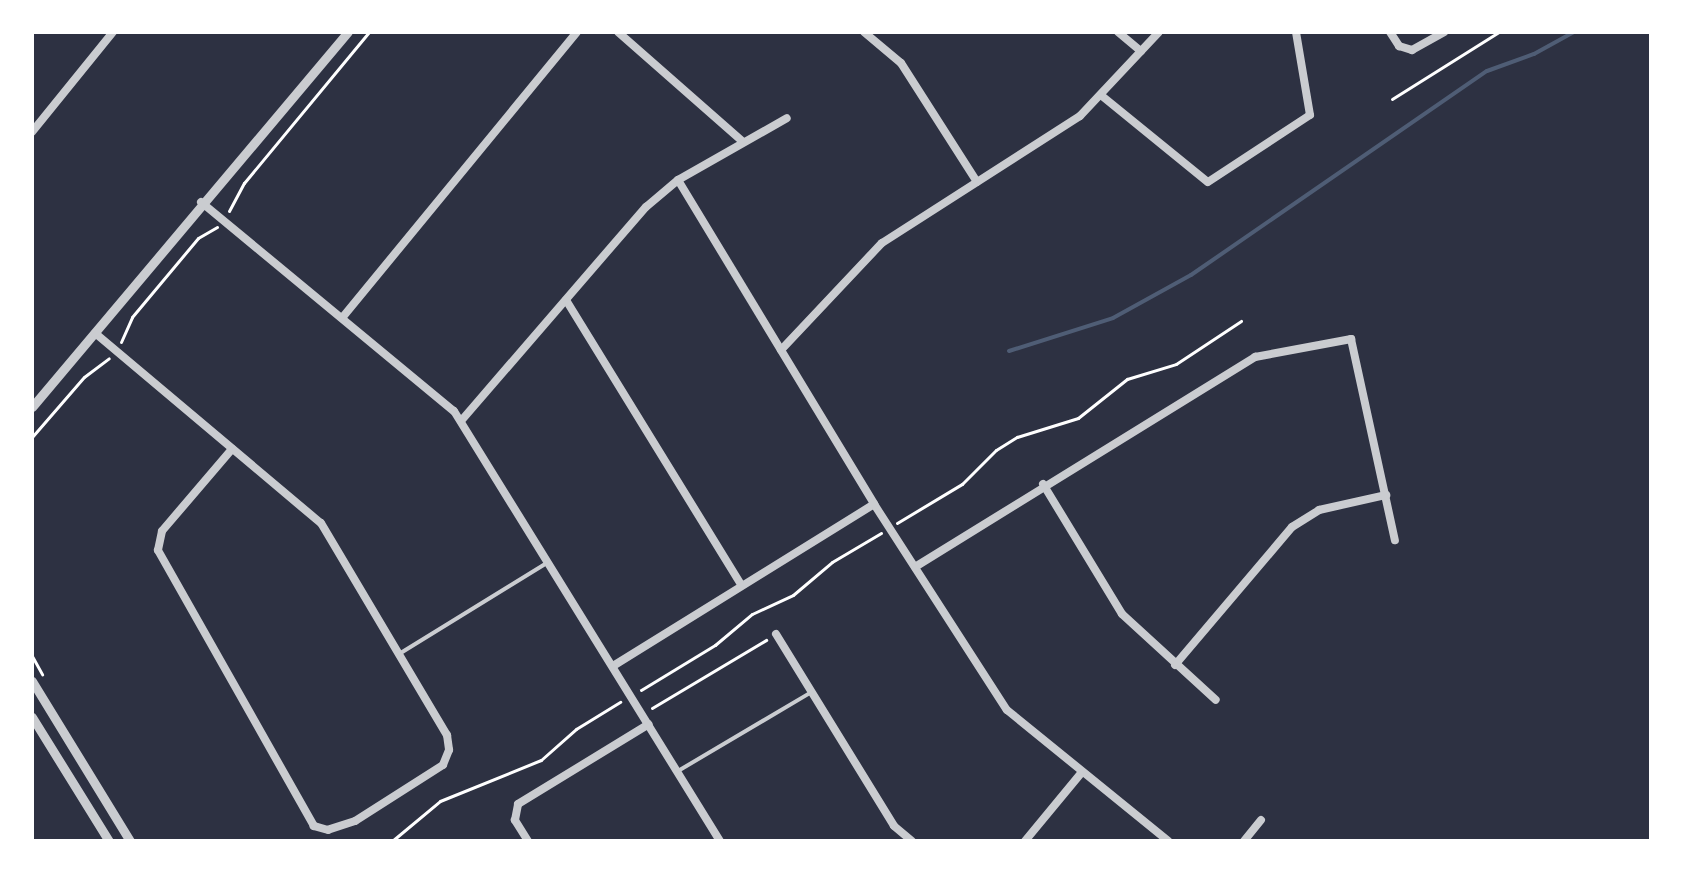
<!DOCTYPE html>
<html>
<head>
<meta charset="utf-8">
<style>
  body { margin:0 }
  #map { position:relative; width:1683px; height:873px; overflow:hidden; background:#2d3142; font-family:"IBM Plex Sans",sans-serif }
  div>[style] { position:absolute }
  .stream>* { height:4px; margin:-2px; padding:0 2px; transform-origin:2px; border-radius:2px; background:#4f5d75 }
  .path>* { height:3px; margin:-1.5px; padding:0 1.5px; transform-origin:1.5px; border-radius:1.5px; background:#fff }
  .service>* { height:4px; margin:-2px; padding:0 2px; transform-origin:2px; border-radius:2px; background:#caccd0 }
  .minor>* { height:8px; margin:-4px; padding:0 4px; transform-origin:4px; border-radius:4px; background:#caccd0 }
  .tertiary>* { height:9px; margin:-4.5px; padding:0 4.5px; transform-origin:4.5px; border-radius:4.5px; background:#caccd0 }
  span { translate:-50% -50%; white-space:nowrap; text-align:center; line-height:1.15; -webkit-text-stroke:8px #fff; paint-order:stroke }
  .frame { position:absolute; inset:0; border:34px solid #fff; pointer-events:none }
</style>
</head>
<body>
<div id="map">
  <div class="stream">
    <i style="left:1009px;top:351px;width:109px;rotate:-17.6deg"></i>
    <i style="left:1113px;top:318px;width:89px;rotate:-28.9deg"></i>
    <i style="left:1191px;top:275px;width:359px;rotate:-34.6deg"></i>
    <i style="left:1487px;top:71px;width:50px;rotate:-19.9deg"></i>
    <i style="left:1534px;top:54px;width:46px;rotate:-28.8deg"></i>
  </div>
  <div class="path">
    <i style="left:1392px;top:99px;width:126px;rotate:-32.1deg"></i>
    <i style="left:229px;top:211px;width:32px;rotate:-62deg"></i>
    <i style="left:244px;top:183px;width:196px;rotate:-50.4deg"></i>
    <i style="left:121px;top:342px;width:27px;rotate:-66deg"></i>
    <i style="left:132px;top:317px;width:103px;rotate:-50.1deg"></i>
    <i style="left:198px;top:238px;width:22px;rotate:-30deg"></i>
    <i style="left:32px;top:437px;width:79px;rotate:-49.1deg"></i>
    <i style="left:84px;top:377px;width:31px;rotate:-37deg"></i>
    <i style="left:897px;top:523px;width:76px;rotate:-31deg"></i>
    <i style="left:962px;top:484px;width:48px;rotate:-45deg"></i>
    <i style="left:996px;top:450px;width:25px;rotate:-32deg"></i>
    <i style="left:1017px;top:437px;width:64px;rotate:-17.3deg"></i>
    <i style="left:1078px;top:418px;width:63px;rotate:-38.5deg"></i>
    <i style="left:1127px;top:379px;width:51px;rotate:-17deg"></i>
    <i style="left:1176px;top:364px;width:78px;rotate:-33.5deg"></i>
    <i style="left:32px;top:656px;width:21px;rotate:61deg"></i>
    <i style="left:641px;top:690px;width:87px;rotate:-31.3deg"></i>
    <i style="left:715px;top:645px;width:48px;rotate:-40deg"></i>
    <i style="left:752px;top:614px;width:45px;rotate:-24.9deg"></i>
    <i style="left:793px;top:595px;width:51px;rotate:-40.2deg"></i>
    <i style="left:832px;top:562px;width:57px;rotate:-30.6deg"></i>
    <i style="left:652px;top:708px;width:133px;rotate:-30.8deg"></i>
    <i style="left:392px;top:841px;width:62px;rotate:-39.8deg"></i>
    <i style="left:440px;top:801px;width:109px;rotate:-22.1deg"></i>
    <i style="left:541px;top:760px;width:47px;rotate:-41.5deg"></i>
    <i style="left:576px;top:729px;width:52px;rotate:-31.5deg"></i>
  </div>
  <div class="service">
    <i style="left:399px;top:654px;width:174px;rotate:-31.6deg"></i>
    <i style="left:678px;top:771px;width:153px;rotate:-30.6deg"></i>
  </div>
  <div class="minor">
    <i style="left:618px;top:32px;width:164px;rotate:41.3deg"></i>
    <i style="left:864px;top:32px;width:48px;rotate:40deg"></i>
    <i style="left:901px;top:63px;width:141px;rotate:57.4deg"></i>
    <i style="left:1118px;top:32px;width:30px;rotate:40deg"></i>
    <i style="left:1390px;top:32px;width:17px;rotate:57deg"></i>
    <i style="left:1399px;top:46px;width:14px;rotate:17deg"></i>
    <i style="left:1412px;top:50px;width:37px;rotate:-29deg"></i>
    <i style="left:1102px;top:96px;width:136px;rotate:39.1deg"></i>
    <i style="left:1208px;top:182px;width:122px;rotate:-33.3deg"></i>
    <i style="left:1310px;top:115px;width:84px;rotate:-99.6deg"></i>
    <i style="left:32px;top:132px;width:129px;rotate:-51deg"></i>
    <i style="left:678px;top:180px;width:379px;rotate:58.8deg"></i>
    <i style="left:874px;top:504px;width:245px;rotate:57.2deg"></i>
    <i style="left:1007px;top:710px;width:208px;rotate:39.1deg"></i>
    <i style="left:201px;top:202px;width:328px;rotate:39.6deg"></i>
    <i style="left:454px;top:411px;width:506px;rotate:58.26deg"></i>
    <i style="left:566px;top:300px;width:334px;rotate:58.4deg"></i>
    <i style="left:342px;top:318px;width:370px;rotate:-50.6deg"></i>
    <i style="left:95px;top:333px;width:295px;rotate:40.1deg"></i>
    <i style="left:321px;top:523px;width:247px;rotate:59.3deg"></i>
    <i style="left:447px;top:735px;width:15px;rotate:82deg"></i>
    <i style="left:449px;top:750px;width:16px;rotate:112deg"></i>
    <i style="left:443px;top:765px;width:104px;rotate:147.5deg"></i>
    <i style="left:355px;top:821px;width:28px;rotate:162deg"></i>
    <i style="left:328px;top:830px;width:15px;rotate:-164deg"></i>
    <i style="left:314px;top:826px;width:317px;rotate:-119.5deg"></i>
    <i style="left:158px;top:550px;width:19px;rotate:-78deg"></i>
    <i style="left:162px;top:531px;width:108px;rotate:-49.5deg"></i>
    <i style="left:781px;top:350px;width:147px;rotate:-46.7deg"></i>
    <i style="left:882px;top:243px;width:235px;rotate:-32.7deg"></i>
    <i style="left:1080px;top:116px;width:115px;rotate:-46.8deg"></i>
    <i style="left:461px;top:421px;width:283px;rotate:-49.2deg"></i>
    <i style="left:646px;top:207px;width:42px;rotate:-40.2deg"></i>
    <i style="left:678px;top:180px;width:125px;rotate:-29.6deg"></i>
    <i style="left:1043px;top:484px;width:152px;rotate:58.7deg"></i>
    <i style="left:1122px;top:614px;width:127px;rotate:42.5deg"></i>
    <i style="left:915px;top:567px;width:400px;rotate:-31.7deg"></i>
    <i style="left:1255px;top:357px;width:98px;rotate:-10.6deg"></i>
    <i style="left:1351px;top:339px;width:206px;rotate:77.7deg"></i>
    <i style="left:776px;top:634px;width:225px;rotate:58.4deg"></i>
    <i style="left:894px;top:826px;width:23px;rotate:40deg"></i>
    <i style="left:1175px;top:665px;width:181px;rotate:-49.7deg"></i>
    <i style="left:1292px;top:527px;width:32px;rotate:-32deg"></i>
    <i style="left:1319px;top:510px;width:69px;rotate:-12.6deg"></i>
    <i style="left:613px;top:666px;width:307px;rotate:-31.8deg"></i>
    <i style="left:528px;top:841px;width:25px;rotate:-122deg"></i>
    <i style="left:515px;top:820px;width:16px;rotate:-79deg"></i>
    <i style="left:518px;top:804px;width:153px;rotate:-31.4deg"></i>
    <i style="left:1025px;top:841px;width:89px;rotate:-50.4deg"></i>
    <i style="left:1244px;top:841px;width:27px;rotate:-51deg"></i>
  </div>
  <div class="tertiary">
    <i style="left:32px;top:407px;width:490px;rotate:-49.9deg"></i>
    <i style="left:32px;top:681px;width:188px;rotate:58.5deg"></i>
    <i style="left:32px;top:717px;width:146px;rotate:58.2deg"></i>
  </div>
  <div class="frame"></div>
</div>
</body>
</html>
